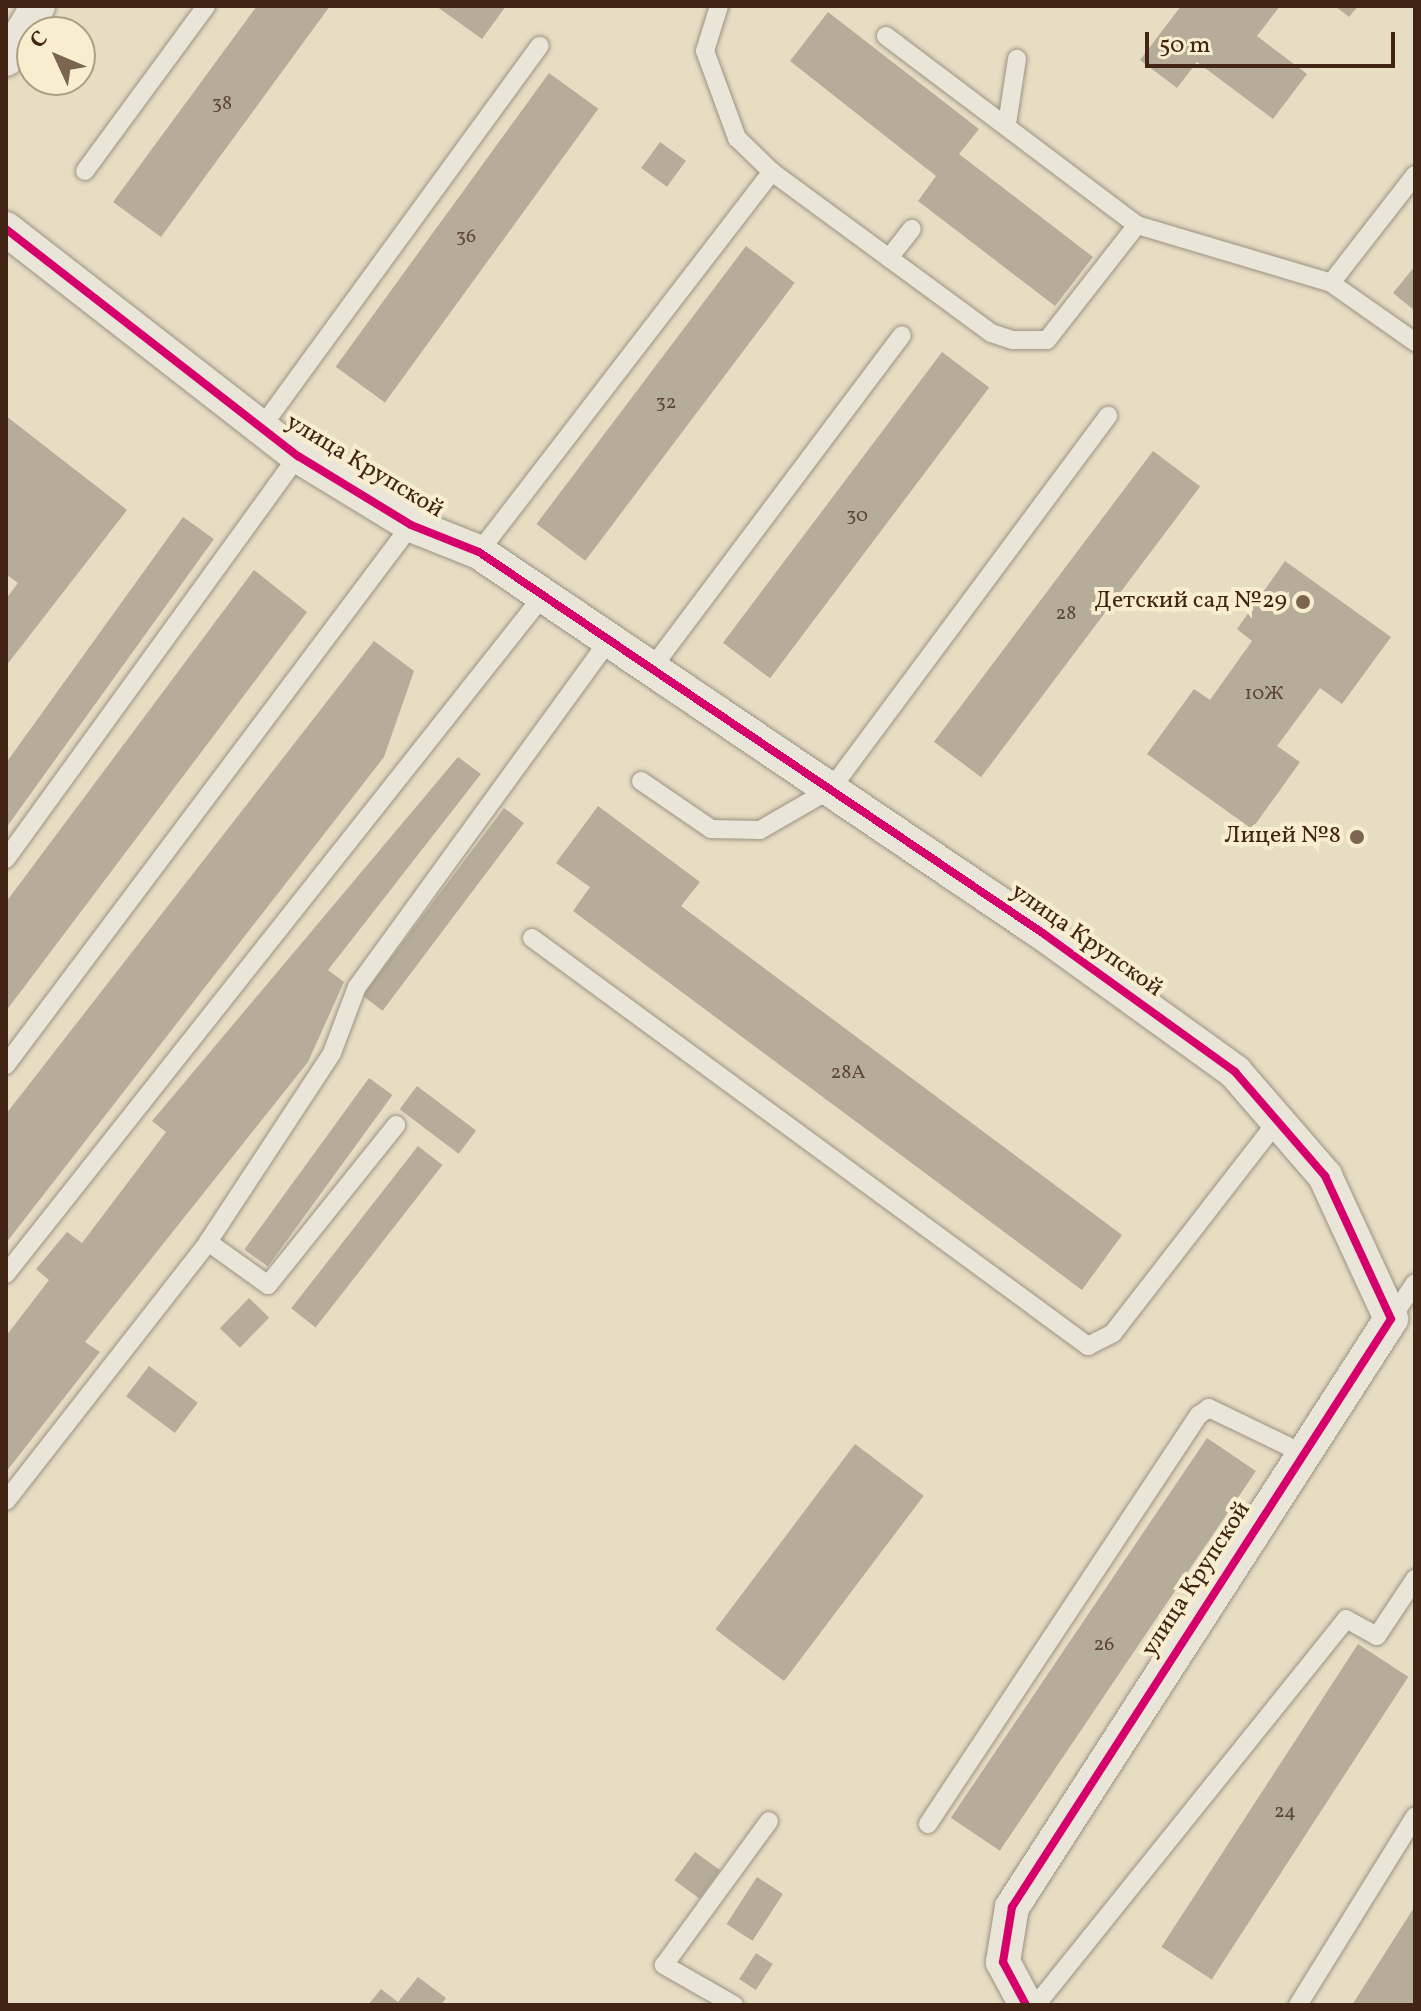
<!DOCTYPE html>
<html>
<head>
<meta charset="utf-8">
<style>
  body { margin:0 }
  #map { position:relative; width:1421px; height:2011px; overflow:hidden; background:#e6ddc3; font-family:Vollkorn,serif }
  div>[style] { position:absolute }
  .building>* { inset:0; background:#b5ad9a; transform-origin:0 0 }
  .roads { filter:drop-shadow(0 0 2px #9b9282) drop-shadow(0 0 2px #9b9282) }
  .service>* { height:18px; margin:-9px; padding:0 9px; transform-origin:9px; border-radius:9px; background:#e9e5d8 }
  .minor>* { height:34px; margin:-17px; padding:0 17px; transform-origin:17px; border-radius:17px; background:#e9e5d8 }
  .cycleway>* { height:8px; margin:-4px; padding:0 4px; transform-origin:4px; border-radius:4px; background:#d6006c }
  .dots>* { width:22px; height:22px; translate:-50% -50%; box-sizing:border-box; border:4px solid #f8edce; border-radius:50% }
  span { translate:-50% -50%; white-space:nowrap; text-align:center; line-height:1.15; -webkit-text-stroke:8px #f8edce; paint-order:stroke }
  .number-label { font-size:20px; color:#5e4635 }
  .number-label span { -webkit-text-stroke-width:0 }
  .street-label { font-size:24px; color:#412413 }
  .poi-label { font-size:24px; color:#412413 }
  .right { translate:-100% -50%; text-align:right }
  .frame { position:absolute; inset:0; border:8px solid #412413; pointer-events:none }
  .north { position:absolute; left:16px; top:16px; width:80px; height:80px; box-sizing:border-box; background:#f8edce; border:2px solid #af9d83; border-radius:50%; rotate:314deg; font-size:22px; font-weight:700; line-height:32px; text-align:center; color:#412413 }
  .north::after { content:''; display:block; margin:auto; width:28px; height:36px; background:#7b6551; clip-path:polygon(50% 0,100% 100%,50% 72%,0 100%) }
  .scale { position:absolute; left:1145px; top:32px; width:250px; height:36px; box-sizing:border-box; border:4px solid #412413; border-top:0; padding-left:10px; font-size:24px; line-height:28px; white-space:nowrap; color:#412413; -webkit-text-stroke:6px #f8edce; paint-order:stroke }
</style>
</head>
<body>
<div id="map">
  <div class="building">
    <i style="clip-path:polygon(257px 6px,330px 6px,161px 237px,113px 202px)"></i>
    <i style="clip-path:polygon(436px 6px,506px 6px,482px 39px)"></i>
    <i style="clip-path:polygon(1181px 6px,1280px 6px,1257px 36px,1307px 74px,1273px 119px,1197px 62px,1177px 88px,1140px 60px)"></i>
    <i style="clip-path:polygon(1335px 6px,1358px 6px,1349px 17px)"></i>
    <i style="clip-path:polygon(828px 12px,979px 129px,959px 154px,1093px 257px,1055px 306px,918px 201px,936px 176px,790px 61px)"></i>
    <i style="left:549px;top:73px;width:61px;height:363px;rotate:36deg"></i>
    <i style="left:660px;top:142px;width:32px;height:32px;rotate:36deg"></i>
    <i style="left:746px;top:246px;width:61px;height:348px;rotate:37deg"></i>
    <i style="clip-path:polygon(1415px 266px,1415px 311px,1393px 293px)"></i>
    <i style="left:942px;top:352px;width:59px;height:364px;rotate:37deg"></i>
    <i style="clip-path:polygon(6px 416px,127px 510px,6px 666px,6px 599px,18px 583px,6px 574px)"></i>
    <i style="left:1153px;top:451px;width:59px;height:364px;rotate:37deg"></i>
    <i style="clip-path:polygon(183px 517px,214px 539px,6px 828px,6px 763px)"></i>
    <i style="clip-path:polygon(1285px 561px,1391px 637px,1342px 704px,1320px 688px,1277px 746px,1300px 762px,1252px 829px,1147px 754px,1194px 689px,1210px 700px,1252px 641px,1237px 629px)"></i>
    <i style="clip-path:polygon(254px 570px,307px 612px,6px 1011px,6px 902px)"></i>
    <i style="clip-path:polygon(374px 641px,414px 671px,384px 757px,6px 1243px,6px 1114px)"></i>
    <i style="clip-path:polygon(458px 757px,481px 774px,328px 970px,344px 982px,308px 1062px,85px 1342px,100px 1352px,6px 1472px,6px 1336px,49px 1280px,36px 1269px,67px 1232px,82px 1243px,166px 1132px,152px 1121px)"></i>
    <i style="clip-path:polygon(598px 806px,700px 882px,681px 906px,1122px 1235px,1082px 1290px,573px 911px,590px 887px,556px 863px)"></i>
    <i style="left:504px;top:808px;width:25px;height:235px;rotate:37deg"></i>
    <i style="left:369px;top:1078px;width:29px;height:212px;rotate:36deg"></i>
    <i style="left:417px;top:1086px;width:74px;height:29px;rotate:37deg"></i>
    <i style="left:418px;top:1146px;width:31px;height:206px;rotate:38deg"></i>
    <i style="left:249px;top:1298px;width:28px;height:42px;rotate:44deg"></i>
    <i style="left:149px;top:1366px;width:61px;height:38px;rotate:37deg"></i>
    <i style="left:1207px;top:1438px;width:59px;height:458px;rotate:34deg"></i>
    <i style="left:855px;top:1444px;width:86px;height:232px;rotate:37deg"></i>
    <i style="left:1358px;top:1644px;width:60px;height:361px;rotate:33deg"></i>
    <i style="left:695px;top:1852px;width:31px;height:35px;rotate:36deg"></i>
    <i style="left:757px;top:1877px;width:31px;height:56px;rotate:33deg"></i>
    <i style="clip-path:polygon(1415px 1906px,1415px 2005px,1352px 2005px)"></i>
    <i style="left:756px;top:1953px;width:20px;height:31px;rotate:33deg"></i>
    <i style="clip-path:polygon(418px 1977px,446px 1998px,441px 2005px,368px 2005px,381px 1989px,398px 2002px)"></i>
  </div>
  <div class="roads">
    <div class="service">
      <i style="left:719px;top:6px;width:47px;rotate:107.3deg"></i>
      <i style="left:705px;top:51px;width:93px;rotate:69.8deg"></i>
      <i style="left:737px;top:138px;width:49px;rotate:44.2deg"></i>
      <i style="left:886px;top:36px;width:314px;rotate:37deg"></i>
      <i style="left:1137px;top:225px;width:202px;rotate:16.6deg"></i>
      <i style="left:1331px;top:283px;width:137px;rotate:-52.1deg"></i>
      <i style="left:1007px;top:124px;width:66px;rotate:-81.3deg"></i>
      <i style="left:85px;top:171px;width:205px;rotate:-53.7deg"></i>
      <i style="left:889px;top:258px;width:37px;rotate:-52deg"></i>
      <i style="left:1331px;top:283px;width:103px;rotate:35.1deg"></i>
      <i style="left:261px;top:428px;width:473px;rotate:-53.9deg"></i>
      <i style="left:479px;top:552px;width:480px;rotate:-52.4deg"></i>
      <i style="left:772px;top:172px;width:272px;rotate:36.3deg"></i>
      <i style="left:991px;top:333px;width:23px;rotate:18deg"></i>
      <i style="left:1013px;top:340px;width:34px"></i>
      <i style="left:1047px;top:340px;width:146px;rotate:-52deg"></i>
      <i style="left:652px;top:668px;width:416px;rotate:-53.1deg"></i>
      <i style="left:641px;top:781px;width:85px;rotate:34.4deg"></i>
      <i style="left:711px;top:829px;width:49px;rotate:1.2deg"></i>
      <i style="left:760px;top:830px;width:82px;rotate:-30deg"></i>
      <i style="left:831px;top:789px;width:465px;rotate:-53.4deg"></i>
      <i style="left:6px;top:859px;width:498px;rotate:-54.1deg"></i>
      <i style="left:532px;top:938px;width:690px;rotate:36.27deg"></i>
      <i style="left:1088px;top:1346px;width:28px;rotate:-27deg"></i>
      <i style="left:1113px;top:1333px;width:271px;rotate:-52.2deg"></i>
      <i style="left:6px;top:1065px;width:675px;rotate:-53.13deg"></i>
      <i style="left:208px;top:1242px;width:74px;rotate:35.6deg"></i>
      <i style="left:268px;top:1285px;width:205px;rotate:-51.3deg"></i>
      <i style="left:6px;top:1274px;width:863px;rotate:-51.63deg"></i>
      <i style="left:1391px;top:1319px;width:43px;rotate:-56.3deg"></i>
      <i style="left:6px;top:1501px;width:328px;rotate:-52deg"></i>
      <i style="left:208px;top:1242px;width:226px;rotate:-56.7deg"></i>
      <i style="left:332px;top:1053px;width:71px;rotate:-69.3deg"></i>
      <i style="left:357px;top:987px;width:429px;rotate:-54deg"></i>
      <i style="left:928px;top:1824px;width:491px;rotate:-56.5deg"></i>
      <i style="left:1199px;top:1415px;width:12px;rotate:-35deg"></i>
      <i style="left:1209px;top:1408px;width:103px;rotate:25.8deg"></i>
      <i style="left:734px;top:2005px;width:81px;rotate:-150.3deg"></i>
      <i style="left:664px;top:1965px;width:178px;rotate:-53.9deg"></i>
      <i style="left:1036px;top:2005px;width:495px;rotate:-51.2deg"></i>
      <i style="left:1346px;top:1619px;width:35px;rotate:29deg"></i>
      <i style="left:1377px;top:1636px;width:69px;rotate:-56.3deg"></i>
      <i style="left:1298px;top:2005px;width:222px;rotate:-58.2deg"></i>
    </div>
    <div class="minor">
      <i style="left:6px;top:59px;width:62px;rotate:-58.9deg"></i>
      <i style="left:6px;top:229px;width:370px;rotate:37.9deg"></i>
      <i style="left:298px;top:456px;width:132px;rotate:31.4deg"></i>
      <i style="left:411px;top:525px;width:73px;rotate:21.7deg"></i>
      <i style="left:479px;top:552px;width:682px;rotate:34.06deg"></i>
      <i style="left:1044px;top:934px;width:236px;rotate:35.8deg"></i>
      <i style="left:1235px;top:1072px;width:138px;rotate:49.1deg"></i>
      <i style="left:1325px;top:1176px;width:157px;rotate:65.2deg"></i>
      <i style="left:1391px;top:1319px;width:700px;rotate:122.8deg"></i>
      <i style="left:1012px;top:1907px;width:56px;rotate:99.3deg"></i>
      <i style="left:1003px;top:1962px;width:49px;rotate:61.9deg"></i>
    </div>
  </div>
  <div class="cycleway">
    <i style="left:6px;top:229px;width:370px;rotate:37.9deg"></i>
    <i style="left:298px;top:456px;width:132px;rotate:31.4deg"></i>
    <i style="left:411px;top:525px;width:73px;rotate:21.7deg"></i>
    <i style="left:479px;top:552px;width:682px;rotate:34.06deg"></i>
    <i style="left:1044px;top:934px;width:236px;rotate:35.8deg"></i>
    <i style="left:1235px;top:1072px;width:138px;rotate:49.1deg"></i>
    <i style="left:1325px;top:1176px;width:157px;rotate:65.2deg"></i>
    <i style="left:1391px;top:1319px;width:700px;rotate:122.8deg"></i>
    <i style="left:1012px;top:1907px;width:56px;rotate:99.3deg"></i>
    <i style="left:1003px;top:1962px;width:49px;rotate:61.9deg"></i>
  </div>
  <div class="dots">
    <i style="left:1303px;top:602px;background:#7b6551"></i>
    <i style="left:1357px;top:837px;background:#7b6551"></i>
  </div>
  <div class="number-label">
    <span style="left:222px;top:104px">38</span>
    <span style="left:466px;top:237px">36</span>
    <span style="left:666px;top:403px">32</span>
    <span style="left:857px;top:516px">30</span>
    <span style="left:1066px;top:614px">28</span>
    <span style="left:1264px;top:694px">10Ж</span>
    <span style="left:848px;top:1073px">28А</span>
    <span style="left:1104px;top:1645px">26</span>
    <span style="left:1285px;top:1812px">24</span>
  </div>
  <div class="street-label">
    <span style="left:364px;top:467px;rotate:31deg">улица Крупской</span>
    <span style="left:1086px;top:941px;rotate:35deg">улица Крупской</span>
    <span style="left:1197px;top:1580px;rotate:-57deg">улица Крупской</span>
  </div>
  <div class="poi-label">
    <span class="right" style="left:1287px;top:602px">Детский сад №29</span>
    <span class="right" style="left:1341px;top:837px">Лицей №8</span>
  </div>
  <div class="frame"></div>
  <div class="north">С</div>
  <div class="scale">50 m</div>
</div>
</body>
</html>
